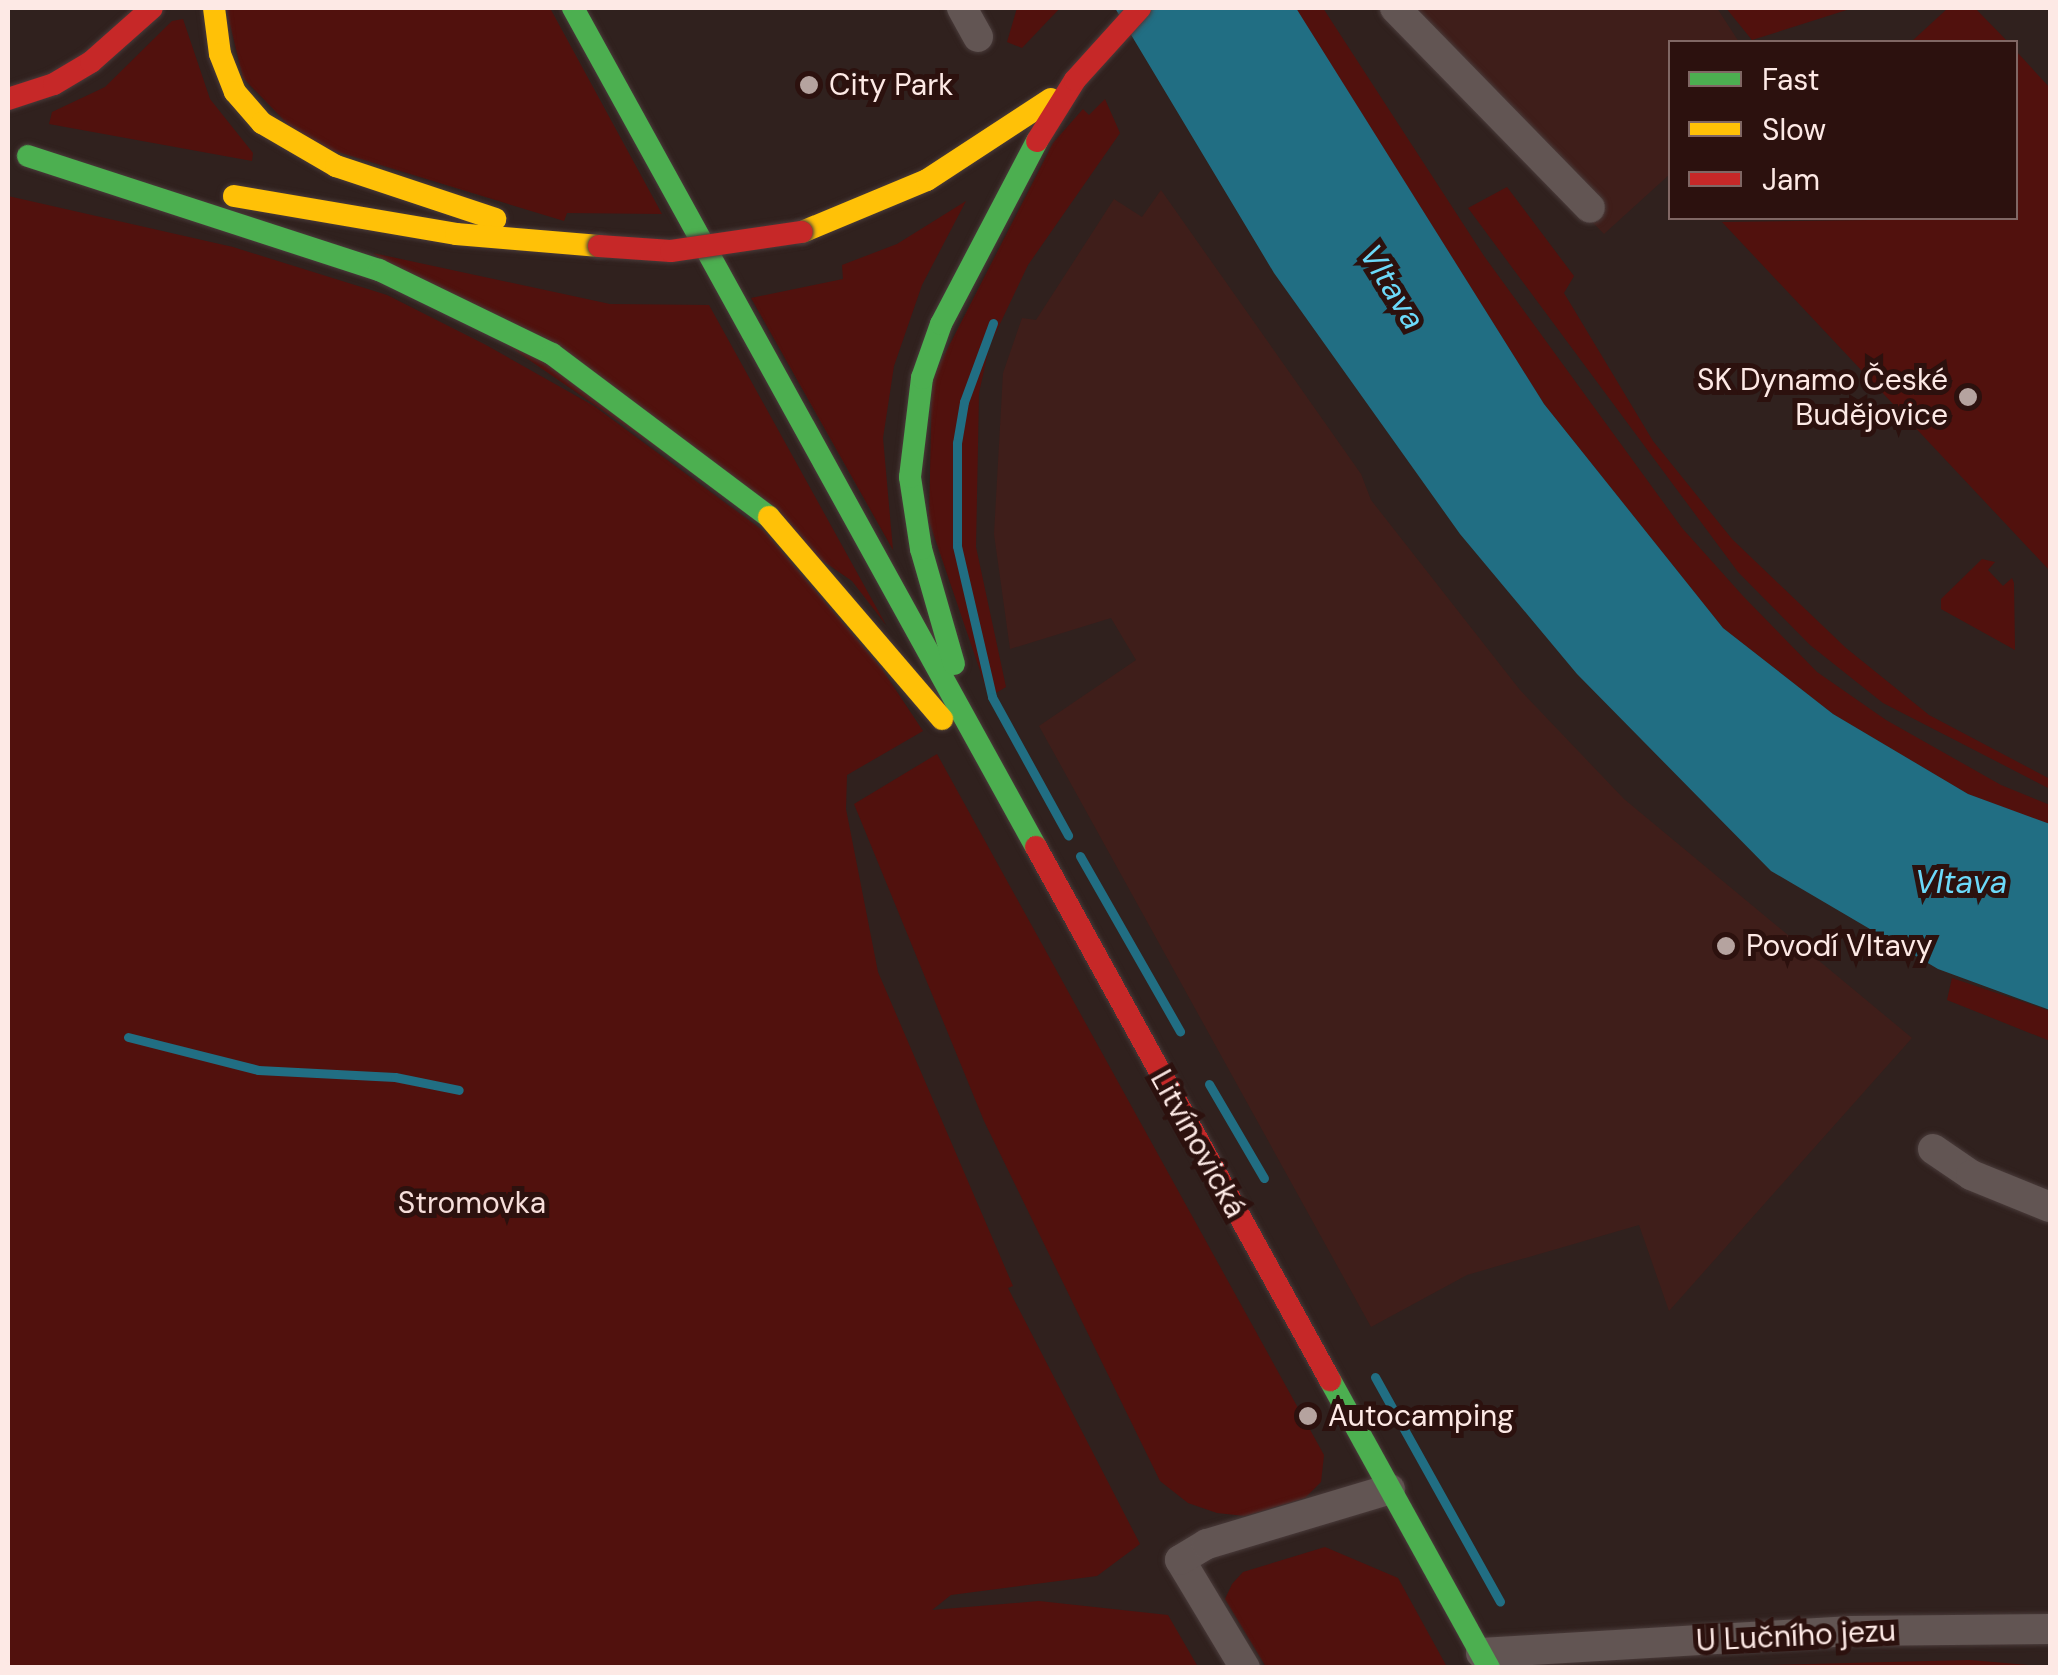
<!DOCTYPE html>
<html>
<head>
<meta charset="utf-8">
<style>
  body { margin:0 }
  #map { position:relative; width:2058px; height:1675px; overflow:hidden; background:#30211e; font-family:"DM Sans",sans-serif }
  div>[style] { position:absolute }
  .built>* { inset:0; background:#3f1e1a }
  .green>* { inset:0; background:#51110d }
  .water>* { inset:0; background:#216e83 }
  .stream>* { height:9px; margin:-4.5px; padding:0 4.5px; transform-origin:4.5px; border-radius:4.5px; background:#216e83 }
  .roads { filter:drop-shadow(0 0 2px #493b3a) drop-shadow(0 0 2px #493b3a) }
  .street>* { height:30px; margin:-15px; padding:0 15px; transform-origin:15px; border-radius:15px; background:#625553 }
  .fast>* { height:22px; margin:-11px; padding:0 11px; transform-origin:11px; border-radius:11px; background:#4caf50 }
  .slow>* { height:22px; margin:-11px; padding:0 11px; transform-origin:11px; border-radius:11px; background:#ffc107 }
  .jam>* { height:22px; margin:-11px; padding:0 11px; transform-origin:11px; border-radius:11px; background:#c62828 }
  .bridges { filter:drop-shadow(0 0 2px #493b3a) drop-shadow(0 0 2px #493b3a) }
  .jam-bridge>* { height:22px; margin:-11px; padding:0 11px; transform-origin:11px; border-radius:11px; background:#c62828 }
  .dots>* { width:28px; height:28px; translate:-50% -50%; box-sizing:border-box; border:5px solid #2c110e; border-radius:50% }
  span { translate:-50% -50%; white-space:nowrap; text-align:center; line-height:1.15; -webkit-text-stroke:10px #2c110e; paint-order:stroke }
  .poi-label { font-size:30px; color:#fde9e5 }
  .left { translate:0 -50%; text-align:left }
  .right { translate:-100% -50%; text-align:right }
  .street-label { font-size:30px; color:#fde9e5 }
  .park-label { font-size:30px; color:#f6deda }
  .water-label { font-size:32px; color:#6cd9f9; font-style:italic }
  .frame { position:absolute; inset:0; border:10px solid #fde9e5; pointer-events:none }
  .legend { position:absolute; left:1668px; top:40px; width:350px; height:180px; box-sizing:border-box; background:#2c110e; border:2px solid #806764; margin:0; padding:12px 18px; list-style:none; font-size:30px; color:#fde9e5 }
  .legend li { display:flex; align-items:center; gap:20px; height:50px }
  .legend b { width:50px; border:2px solid #806764 }
</style>
</head>
<body>
<div id="map">
  <div class="built">
    <i style="clip-path:polygon(1382px 8px,1717px 8px,1739px 42px,1670px 42px,1670px 174px,1604px 234px)"></i>
    <i style="clip-path:polygon(1161px 190px,1361px 474px,1371px 500px,1520px 690px,1624px 799px,1912px 1038px,1669px 1311px,1639px 1225px,1467px 1275px,1371px 1327px,1039px 726px,1136px 660px,1111px 618px,1010px 649px,994px 534px,1003px 373px,1022px 318px,1036px 320px,1114px 199px,1142px 217px)"></i>
  </div>
  <div class="green">
    <i style="clip-path:polygon(226px 8px,550px 8px,662px 214px,567px 213px,564px 221px,305px 142px,243px 78px)"></i>
    <i style="clip-path:polygon(1017px 8px,1060px 8px,1022px 48px,1007px 42px)"></i>
    <i style="clip-path:polygon(1295px 8px,1323px 8px,1484px 256px,1682px 528px,1743px 596px,1817px 672px,1886px 720px,2001px 785px,2050px 805px,2050px 825px,1968px 794px,1833px 714px,1723px 628px,1544px 404px)"></i>
    <i style="clip-path:polygon(1726px 8px,1853px 8px,1752px 40px)"></i>
    <i style="clip-path:polygon(1948px 8px,1975px 8px,2008px 42px,1911px 42px)"></i>
    <i style="clip-path:polygon(183px 19px,210px 99px,253px 153px,252px 161px,49px 124px,52px 112px,105px 87px,172px 21px)"></i>
    <i style="clip-path:polygon(2016px 51px,2050px 88px,2050px 571px,1722px 222px,2016px 218px)"></i>
    <i style="clip-path:polygon(1105px 99px,1120px 133px,1028px 265px,989px 347px,979px 393px,976px 547px,1006px 687px,989px 697px,929px 521px,932px 379px,1053px 143px,1083px 109px,1089px 115px)"></i>
    <i style="clip-path:polygon(1507px 187px,1574px 276px,1564px 293px,1653px 441px,1732px 539px,1846px 648px,1929px 715px,2050px 779px,2050px 789px,1883px 703px,1810px 645px,1738px 572px,1468px 208px)"></i>
    <i style="clip-path:polygon(8px 196px,233px 247px,387px 295px,486px 345px,594px 406px,765px 532px,882px 669px,923px 731px,847px 775px,846px 809px,878px 972px,1013px 1286px,1008px 1288px,1140px 1544px,1097px 1576px,951px 1595px,932px 1610px,1039px 1601px,1168px 1615px,1198px 1667px,8px 1667px)"></i>
    <i style="clip-path:polygon(966px 201px,922px 285px,894px 366px,883px 438px,893px 550px,751px 298px,843px 279px,842px 265px,897px 244px)"></i>
    <i style="clip-path:polygon(373px 253px,610px 304px,709px 305px,886px 625px,852px 581px)"></i>
    <i style="clip-path:polygon(1982px 559px,1995px 562px,1988px 570px,2003px 586px,2012px 578px,2014px 583px,2015px 650px,1941px 609px,1941px 599px)"></i>
    <i style="clip-path:polygon(937px 754px,1324px 1455px,1321px 1482px,1305px 1498px,1245px 1516px,1217px 1513px,1188px 1503px,1160px 1481px,984px 1121px,854px 804px)"></i>
    <i style="clip-path:polygon(1952px 978px,2050px 1011px,2050px 1041px,1947px 1000px)"></i>
    <i style="clip-path:polygon(1325px 1547px,1398px 1578px,1447px 1667px,1266px 1667px,1225px 1599px,1232px 1584px,1243px 1572px)"></i>
    <i style="clip-path:polygon(1970px 1660px,2050px 1667px,1691px 1667px)"></i>
  </div>
  <div class="water">
    <i style="clip-path:polygon(1115px 8px,1296px 8px,1544px 404px,1723px 628px,1833px 714px,1968px 794px,2050px 824px,2050px 1010px,1938px 969px,1771px 871px,1577px 674px,1460px 534px,1274px 273px)"></i>
  </div>
  <div class="stream">
    <i style="left:993px;top:323px;width:84px;rotate:110.2deg"></i>
    <i style="left:964px;top:402px;width:42px;rotate:99.7deg"></i>
    <i style="left:957px;top:443px;width:103px;rotate:90deg"></i>
    <i style="left:957px;top:546px;width:155px;rotate:76.9deg"></i>
    <i style="left:992px;top:697px;width:158px;rotate:61.2deg"></i>
    <i style="left:1080px;top:856px;width:202px;rotate:60.3deg"></i>
    <i style="left:128px;top:1037px;width:134px;rotate:14.2deg"></i>
    <i style="left:258px;top:1070px;width:137px;rotate:2.9deg"></i>
    <i style="left:395px;top:1077px;width:65px;rotate:11.5deg"></i>
    <i style="left:1209px;top:1084px;width:109px;rotate:59.7deg"></i>
    <i style="left:1375px;top:1377px;width:257px;rotate:60.9deg"></i>
  </div>
  <div class="roads">
    <div class="street">
      <i style="left:962px;top:8px;width:33px;rotate:61deg"></i>
      <i style="left:1395px;top:8px;width:279px;rotate:45.7deg"></i>
      <i style="left:1933px;top:1149px;width:46px;rotate:34.4deg"></i>
      <i style="left:1971px;top:1175px;width:85px;rotate:22.1deg"></i>
      <i style="left:1481px;top:1653px;width:371px;rotate:-3.4deg"></i>
      <i style="left:1851px;top:1631px;width:199px;rotate:-0.6deg"></i>
      <i style="left:1245px;top:1668px;width:126px;rotate:-121deg"></i>
      <i style="left:1180px;top:1560px;width:31px;rotate:-31deg"></i>
      <i style="left:1207px;top:1544px;width:191px;rotate:-16.7deg"></i>
    </div>
    <div class="fast">
      <i style="left:573px;top:8px;width:958px;rotate:61.11deg"></i>
      <i style="left:28px;top:156px;width:369px;rotate:18deg"></i>
      <i style="left:379px;top:270px;width:192px;rotate:25.9deg"></i>
      <i style="left:552px;top:354px;width:271px;rotate:36.9deg"></i>
      <i style="left:954px;top:664px;width:120px;rotate:-106deg"></i>
      <i style="left:921px;top:549px;width:73px;rotate:-98.7deg"></i>
      <i style="left:910px;top:477px;width:100px;rotate:-83.1deg"></i>
      <i style="left:922px;top:378px;width:57px;rotate:-70.6deg"></i>
      <i style="left:941px;top:324px;width:207px;rotate:-62.3deg"></i>
      <i style="left:1330px;top:1380px;width:329px;rotate:61.1deg"></i>
    </div>
    <div class="slow">
      <i style="left:214px;top:8px;width:46px;rotate:82.6deg"></i>
      <i style="left:220px;top:54px;width:41px;rotate:68.5deg"></i>
      <i style="left:235px;top:92px;width:41px;rotate:48.9deg"></i>
      <i style="left:262px;top:123px;width:86px;rotate:30.2deg"></i>
      <i style="left:336px;top:166px;width:168px;rotate:18.4deg"></i>
      <i style="left:234px;top:196px;width:225px;rotate:9.7deg"></i>
      <i style="left:456px;top:234px;width:144px;rotate:4.8deg"></i>
      <i style="left:802px;top:232px;width:135px;rotate:-22.6deg"></i>
      <i style="left:927px;top:180px;width:148px;rotate:-33.2deg"></i>
      <i style="left:769px;top:517px;width:266px;rotate:49.4deg"></i>
    </div>
    <div class="jam">
      <i style="left:8px;top:99px;width:48px;rotate:-18.1deg"></i>
      <i style="left:54px;top:84px;width:43px;rotate:-30.7deg"></i>
      <i style="left:91px;top:62px;width:81px;rotate:-41.5deg"></i>
      <i style="left:1037px;top:141px;width:72px;rotate:-58.1deg"></i>
      <i style="left:1075px;top:80px;width:97px;rotate:-47.9deg"></i>
      <i style="left:1036px;top:847px;width:609px;rotate:61.12deg"></i>
    </div>
  </div>
  <div class="bridges">
    <div class="jam-bridge">
      <i style="left:599px;top:246px;width:72px;rotate:4deg"></i>
      <i style="left:671px;top:251px;width:132px;rotate:-8.3deg"></i>
    </div>
  </div>
  <div class="dots">
    <i style="left:809px;top:85px;background:#b5a39f"></i>
    <i style="left:1968px;top:397px;background:#b5a39f"></i>
    <i style="left:1726px;top:946px;background:#b5a39f"></i>
    <i style="left:1308px;top:1416px;background:#b5a39f"></i>
  </div>
  <div class="poi-label">
    <span class="left" style="left:829px;top:85px">City Park</span>
    <span class="right" style="left:1948px;top:397px">SK Dynamo České<br>Budějovice</span>
    <span class="left" style="left:1746px;top:946px">Povodí Vltavy</span>
    <span class="left" style="left:1328px;top:1416px">Autocamping</span>
  </div>
  <div class="street-label">
    <span style="left:1198px;top:1144px;rotate:61deg">Litvínovická</span>
    <span style="left:1796px;top:1636px;rotate:-3deg">U Lučního jezu</span>
  </div>
  <div class="park-label">
    <span style="left:472px;top:1203px">Stromovka</span>
  </div>
  <div class="water-label">
    <span style="left:1392px;top:287px;rotate:58deg">Vltava</span>
    <span style="left:1961px;top:882px">Vltava</span>
  </div>
  <div class="frame"></div>
  <ul class="legend">
  <li><b style="height:12px;background:#4caf50"></b>Fast</li>
  <li><b style="height:12px;background:#ffc107"></b>Slow</li>
  <li><b style="height:12px;background:#c62828"></b>Jam</li>
  </ul>
</div>
</body>
</html>
